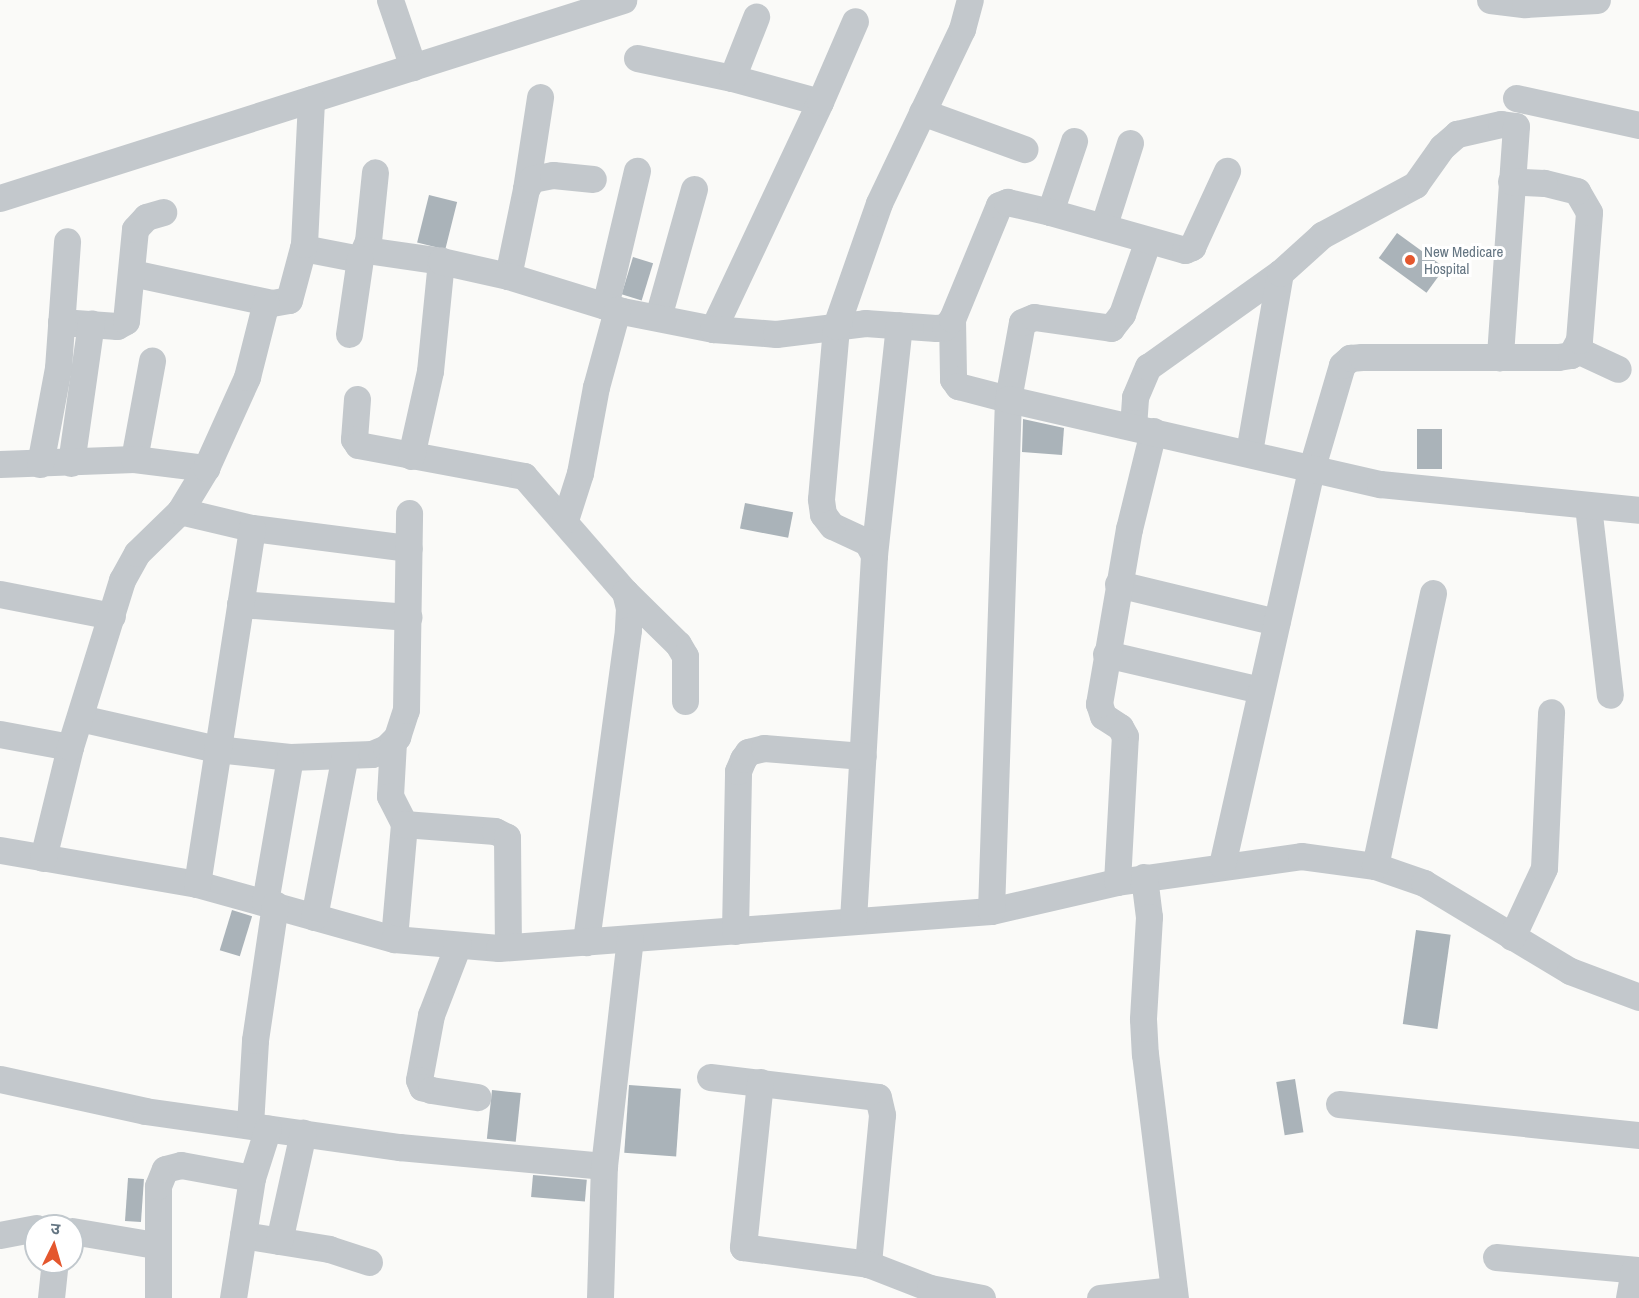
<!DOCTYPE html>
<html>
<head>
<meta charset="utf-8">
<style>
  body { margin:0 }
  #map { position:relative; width:1639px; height:1298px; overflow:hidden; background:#fafaf8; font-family:"Archivo Narrow","Noto Sans Devanagari",sans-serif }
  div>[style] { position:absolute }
  .building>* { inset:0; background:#aab3b9; transform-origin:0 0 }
  .minor>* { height:27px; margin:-13.5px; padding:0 13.5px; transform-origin:13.5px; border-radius:13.5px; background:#c3c8cc }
  .dots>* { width:16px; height:16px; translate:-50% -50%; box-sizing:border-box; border:3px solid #fff; border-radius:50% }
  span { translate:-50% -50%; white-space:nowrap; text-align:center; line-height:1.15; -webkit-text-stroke:6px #fff; paint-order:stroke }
  .poi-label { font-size:15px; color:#657683 }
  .left { translate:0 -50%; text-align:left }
  .north { position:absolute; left:24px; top:1214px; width:60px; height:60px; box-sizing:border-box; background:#fff; border:2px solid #c1c8cd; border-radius:50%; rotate:5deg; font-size:16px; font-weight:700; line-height:24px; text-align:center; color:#657683 }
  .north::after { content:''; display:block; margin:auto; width:21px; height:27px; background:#e4572e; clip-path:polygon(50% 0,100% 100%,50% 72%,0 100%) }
</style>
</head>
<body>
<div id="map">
  <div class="building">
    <i style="left:429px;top:195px;width:29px;height:49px;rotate:14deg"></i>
    <i style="left:1397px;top:233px;width:59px;height:31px;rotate:36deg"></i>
    <i style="left:633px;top:257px;width:21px;height:39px;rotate:17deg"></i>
    <i style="clip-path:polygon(1023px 419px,1064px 428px,1062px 455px,1022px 452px)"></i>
    <i style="left:1417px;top:429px;width:25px;height:40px"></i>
    <i style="left:745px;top:503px;width:49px;height:26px;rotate:11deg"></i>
    <i style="left:232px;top:910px;width:21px;height:42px;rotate:17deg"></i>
    <i style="left:1416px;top:930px;width:35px;height:95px;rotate:8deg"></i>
    <i style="left:1295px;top:1079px;width:54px;height:19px;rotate:81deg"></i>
    <i style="left:629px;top:1085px;width:52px;height:68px;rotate:4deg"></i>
    <i style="left:492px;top:1090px;width:29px;height:49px;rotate:6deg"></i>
    <i style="left:533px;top:1175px;width:54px;height:22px;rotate:5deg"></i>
    <i style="left:128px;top:1178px;width:16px;height:43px;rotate:4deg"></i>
  </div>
  <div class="minor">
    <i style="left:390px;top:0;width:71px;rotate:71.1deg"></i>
    <i style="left:1490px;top:0;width:35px;rotate:7deg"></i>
    <i style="left:1525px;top:4px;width:72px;rotate:-3.2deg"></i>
    <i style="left:637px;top:58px;width:97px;rotate:11.9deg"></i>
    <i style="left:732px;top:78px;width:91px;rotate:15.3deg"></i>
    <i style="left:820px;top:102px;width:251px;rotate:115.2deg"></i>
    <i style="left:732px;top:78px;width:66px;rotate:-68.5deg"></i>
    <i style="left:1516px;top:98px;width:126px;rotate:12.4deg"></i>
    <i style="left:820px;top:102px;width:88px;rotate:-66.6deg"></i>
    <i style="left:922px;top:112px;width:109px;rotate:19.9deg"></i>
    <i style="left:526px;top:189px;width:93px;rotate:-81.3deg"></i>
    <i style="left:0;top:198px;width:654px;rotate:-17.63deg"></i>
    <i style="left:1050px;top:212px;width:75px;rotate:-71.3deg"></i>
    <i style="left:1104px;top:225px;width:86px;rotate:-72.4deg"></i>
    <i style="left:303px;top:248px;width:58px;rotate:10.9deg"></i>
    <i style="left:360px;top:259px;width:20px;rotate:-66deg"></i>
    <i style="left:368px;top:241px;width:69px;rotate:-84.2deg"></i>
    <i style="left:366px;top:250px;width:76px;rotate:8.3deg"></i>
    <i style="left:132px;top:273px;width:143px;rotate:12.1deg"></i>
    <i style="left:272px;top:303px;width:17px;rotate:-10deg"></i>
    <i style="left:289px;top:300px;width:58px;rotate:-75deg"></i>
    <i style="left:304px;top:244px;width:145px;rotate:-87.2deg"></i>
    <i style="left:508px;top:276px;width:89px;rotate:-78.3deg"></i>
    <i style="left:526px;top:189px;width:12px;rotate:-59deg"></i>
    <i style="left:532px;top:179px;width:21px;rotate:-11deg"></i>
    <i style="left:553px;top:175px;width:40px;rotate:5.7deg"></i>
    <i style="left:605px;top:306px;width:139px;rotate:-76.7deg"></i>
    <i style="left:658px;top:317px;width:133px;rotate:-74.3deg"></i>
    <i style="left:952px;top:319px;width:60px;rotate:89deg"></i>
    <i style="left:953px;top:379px;width:9px;rotate:54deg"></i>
    <i style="left:958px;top:386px;width:52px;rotate:14.6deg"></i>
    <i style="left:1008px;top:399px;width:78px;rotate:-79.7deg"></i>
    <i style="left:1022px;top:322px;width:13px;rotate:-23deg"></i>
    <i style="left:1034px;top:317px;width:78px;rotate:8.1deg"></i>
    <i style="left:1111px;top:328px;width:18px;rotate:-52deg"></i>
    <i style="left:1122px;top:314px;width:78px;rotate:-70.6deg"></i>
    <i style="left:61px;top:322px;width:56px;rotate:4.1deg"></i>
    <i style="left:117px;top:326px;width:10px;rotate:-29deg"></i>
    <i style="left:126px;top:321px;width:92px;rotate:-84.4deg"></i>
    <i style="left:135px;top:229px;width:16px;rotate:-47deg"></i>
    <i style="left:146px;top:217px;width:18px;rotate:-16deg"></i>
    <i style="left:349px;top:334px;width:76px;rotate:-81.7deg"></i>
    <i style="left:1575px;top:349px;width:47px;rotate:24.9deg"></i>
    <i style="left:357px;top:399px;width:40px;rotate:94.3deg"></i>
    <i style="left:354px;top:439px;width:7px;rotate:56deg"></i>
    <i style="left:358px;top:445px;width:169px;rotate:10.6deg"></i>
    <i style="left:524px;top:476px;width:154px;rotate:49deg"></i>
    <i style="left:625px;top:592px;width:16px;rotate:76deg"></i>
    <i style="left:629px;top:608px;width:22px;rotate:93deg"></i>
    <i style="left:628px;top:630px;width:315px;rotate:97.7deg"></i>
    <i style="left:1133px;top:427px;width:30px;rotate:-86deg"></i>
    <i style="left:1135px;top:397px;width:33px;rotate:-67deg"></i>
    <i style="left:1148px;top:367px;width:162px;rotate:-35.5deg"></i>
    <i style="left:1249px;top:452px;width:182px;rotate:-80.2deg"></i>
    <i style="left:1280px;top:273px;width:57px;rotate:-42.1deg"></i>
    <i style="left:1322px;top:235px;width:106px;rotate:-28.3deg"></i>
    <i style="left:1415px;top:185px;width:47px;rotate:-54.6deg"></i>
    <i style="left:1442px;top:147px;width:20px;rotate:-41deg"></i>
    <i style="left:1457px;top:134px;width:45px;rotate:-12.8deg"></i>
    <i style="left:1501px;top:124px;width:15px;rotate:8deg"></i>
    <i style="left:1516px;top:126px;width:232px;rotate:94deg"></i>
    <i style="left:411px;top:456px;width:87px;rotate:-77.4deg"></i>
    <i style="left:430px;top:371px;width:111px;rotate:-84.3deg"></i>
    <i style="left:441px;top:261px;width:69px;rotate:12.6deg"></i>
    <i style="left:508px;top:276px;width:119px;rotate:17.1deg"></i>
    <i style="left:622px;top:311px;width:93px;rotate:11.2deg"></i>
    <i style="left:713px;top:329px;width:63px;rotate:4.5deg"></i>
    <i style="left:776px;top:334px;width:90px;rotate:-7deg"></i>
    <i style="left:865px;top:323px;width:71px;rotate:4deg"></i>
    <i style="left:936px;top:328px;width:9px;rotate:-6deg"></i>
    <i style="left:945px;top:327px;width:11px;rotate:-49deg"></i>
    <i style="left:952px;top:319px;width:123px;rotate:-67.6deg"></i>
    <i style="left:999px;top:205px;width:9px;rotate:-21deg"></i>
    <i style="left:1007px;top:202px;width:44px;rotate:13.1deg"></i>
    <i style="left:1050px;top:212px;width:140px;rotate:15.7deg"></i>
    <i style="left:1185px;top:250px;width:8px;rotate:-23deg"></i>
    <i style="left:1192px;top:247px;width:84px;rotate:-65.3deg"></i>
    <i style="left:134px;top:459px;width:100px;rotate:-79.6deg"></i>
    <i style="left:71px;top:463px;width:141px;rotate:-81.9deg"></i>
    <i style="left:0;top:464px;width:134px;rotate:-2.1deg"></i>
    <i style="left:134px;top:459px;width:73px;rotate:7.1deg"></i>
    <i style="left:40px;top:464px;width:98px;rotate:-79.4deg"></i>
    <i style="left:58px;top:368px;width:127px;rotate:-85.9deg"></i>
    <i style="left:1588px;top:506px;width:190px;rotate:83.4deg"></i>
    <i style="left:180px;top:511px;width:74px;rotate:13.3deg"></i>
    <i style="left:252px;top:528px;width:158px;rotate:7.3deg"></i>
    <i style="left:565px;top:520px;width:49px;rotate:-72.3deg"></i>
    <i style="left:580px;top:473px;width:87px;rotate:-79.5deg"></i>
    <i style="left:596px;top:387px;width:80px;rotate:-74.7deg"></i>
    <i style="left:874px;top:555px;width:231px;rotate:-83.8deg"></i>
    <i style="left:1118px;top:584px;width:163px;rotate:13.5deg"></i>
    <i style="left:625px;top:592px;width:74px;rotate:44.5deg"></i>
    <i style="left:678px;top:644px;width:14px;rotate:60deg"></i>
    <i style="left:685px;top:656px;width:45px;rotate:90deg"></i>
    <i style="left:0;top:594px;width:114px;rotate:11.1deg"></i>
    <i style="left:240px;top:604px;width:169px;rotate:4.4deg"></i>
    <i style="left:1106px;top:654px;width:159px;rotate:13.1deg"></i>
    <i style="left:80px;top:718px;width:140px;rotate:12.8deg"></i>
    <i style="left:217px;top:749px;width:73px;rotate:6.3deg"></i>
    <i style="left:290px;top:757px;width:82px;rotate:-2.1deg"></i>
    <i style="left:372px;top:754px;width:15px;rotate:-23deg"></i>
    <i style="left:386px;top:748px;width:16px;rotate:-45deg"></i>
    <i style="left:397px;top:737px;width:28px;rotate:-72deg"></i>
    <i style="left:406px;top:710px;width:197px;rotate:-89.1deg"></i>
    <i style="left:0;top:734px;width:71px;rotate:10.5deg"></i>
    <i style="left:393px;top:742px;width:54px;rotate:93.2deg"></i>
    <i style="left:390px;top:796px;width:31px;rotate:63deg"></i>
    <i style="left:404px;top:824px;width:115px;rotate:95deg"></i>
    <i style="left:404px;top:824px;width:91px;rotate:4.4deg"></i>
    <i style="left:495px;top:831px;width:13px;rotate:27deg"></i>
    <i style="left:507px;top:837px;width:110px;rotate:89.5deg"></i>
    <i style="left:0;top:850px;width:200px;rotate:9.8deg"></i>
    <i style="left:197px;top:884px;width:205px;rotate:15.6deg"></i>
    <i style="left:394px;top:939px;width:105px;rotate:4.9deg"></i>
    <i style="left:499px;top:948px;width:493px;rotate:-4.3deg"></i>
    <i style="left:991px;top:911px;width:129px;rotate:-13deg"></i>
    <i style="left:1117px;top:882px;width:186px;rotate:-8deg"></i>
    <i style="left:1301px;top:856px;width:75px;rotate:7.7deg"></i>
    <i style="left:1375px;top:866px;width:52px;rotate:19.1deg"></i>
    <i style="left:1424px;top:883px;width:170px;rotate:31.1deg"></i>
    <i style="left:1570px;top:971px;width:74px;rotate:20.6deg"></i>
    <i style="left:43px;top:858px;width:114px;rotate:-76.3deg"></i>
    <i style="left:70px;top:747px;width:175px;rotate:-72.7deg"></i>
    <i style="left:122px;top:580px;width:31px;rotate:-61deg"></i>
    <i style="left:137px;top:553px;width:60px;rotate:-44.3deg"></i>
    <i style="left:180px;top:511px;width:50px;rotate:-58.8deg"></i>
    <i style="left:206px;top:468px;width:100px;rotate:-65.7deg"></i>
    <i style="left:247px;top:377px;width:77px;rotate:-75.8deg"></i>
    <i style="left:1222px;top:865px;width:408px;rotate:-77.3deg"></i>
    <i style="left:1312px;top:467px;width:106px;rotate:-73.6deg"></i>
    <i style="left:1342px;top:365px;width:11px;rotate:-41deg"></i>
    <i style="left:1350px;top:358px;width:12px;rotate:-5deg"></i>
    <i style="left:1362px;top:357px;width:196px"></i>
    <i style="left:1558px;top:357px;width:13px;rotate:-9deg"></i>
    <i style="left:1571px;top:355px;width:17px;rotate:-62deg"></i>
    <i style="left:1579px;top:340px;width:128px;rotate:-85.5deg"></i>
    <i style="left:1589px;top:212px;width:24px;rotate:-120deg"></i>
    <i style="left:1577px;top:191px;width:34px;rotate:-166deg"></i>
    <i style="left:1544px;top:183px;width:33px;rotate:-177deg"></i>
    <i style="left:1375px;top:866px;width:279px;rotate:-78deg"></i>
    <i style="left:1144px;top:877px;width:40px;rotate:82.9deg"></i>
    <i style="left:1149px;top:917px;width:102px;rotate:93.4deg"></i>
    <i style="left:1143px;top:1019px;width:35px;rotate:87deg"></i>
    <i style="left:1145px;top:1054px;width:246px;rotate:83deg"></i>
    <i style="left:1117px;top:882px;width:146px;rotate:-86.9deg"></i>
    <i style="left:1125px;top:736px;width:10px;rotate:-119deg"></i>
    <i style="left:1120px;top:727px;width:20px;rotate:-147deg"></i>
    <i style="left:1103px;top:716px;width:13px;rotate:-108deg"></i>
    <i style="left:1099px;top:704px;width:178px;rotate:-80.3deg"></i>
    <i style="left:1129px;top:529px;width:101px;rotate:-76.2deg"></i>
    <i style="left:197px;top:884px;width:360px;rotate:-81.2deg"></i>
    <i style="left:265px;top:902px;width:147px;rotate:-80.2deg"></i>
    <i style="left:991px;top:911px;width:512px;rotate:-88.1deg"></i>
    <i style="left:1008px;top:399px;width:382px;rotate:12.9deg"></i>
    <i style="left:1380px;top:484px;width:260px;rotate:5.7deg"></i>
    <i style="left:314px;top:917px;width:165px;rotate:-79.2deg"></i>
    <i style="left:853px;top:920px;width:366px;rotate:-86.7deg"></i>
    <i style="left:874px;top:555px;width:15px;rotate:-118deg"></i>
    <i style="left:867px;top:542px;width:38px;rotate:-155deg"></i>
    <i style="left:832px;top:526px;width:15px;rotate:-127deg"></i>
    <i style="left:823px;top:514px;width:15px;rotate:-98deg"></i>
    <i style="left:821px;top:499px;width:174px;rotate:-85deg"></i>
    <i style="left:836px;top:326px;width:130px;rotate:-70.7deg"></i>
    <i style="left:879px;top:203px;width:193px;rotate:-64.5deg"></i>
    <i style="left:962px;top:29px;width:30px;rotate:-75deg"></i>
    <i style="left:735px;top:931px;width:160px;rotate:-88.9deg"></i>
    <i style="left:738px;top:771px;width:13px;rotate:-67deg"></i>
    <i style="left:743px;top:759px;width:9px;rotate:-54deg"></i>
    <i style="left:748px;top:752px;width:16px;rotate:-14deg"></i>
    <i style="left:764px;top:748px;width:99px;rotate:4.6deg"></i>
    <i style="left:1512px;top:937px;width:76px;rotate:-65.1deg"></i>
    <i style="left:1544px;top:868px;width:156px;rotate:-87.4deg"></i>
    <i style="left:458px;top:945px;width:75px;rotate:111.1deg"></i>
    <i style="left:431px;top:1015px;width:66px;rotate:100.5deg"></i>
    <i style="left:419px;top:1080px;width:8px;rotate:67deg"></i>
    <i style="left:422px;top:1087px;width:9px;rotate:18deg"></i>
    <i style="left:431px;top:1090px;width:47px;rotate:8.7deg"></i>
    <i style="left:710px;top:1077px;width:169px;rotate:6.8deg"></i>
    <i style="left:878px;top:1097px;width:18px;rotate:77deg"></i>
    <i style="left:882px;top:1115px;width:150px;rotate:95.4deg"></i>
    <i style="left:0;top:1079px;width:148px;rotate:12.4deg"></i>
    <i style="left:145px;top:1111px;width:257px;rotate:8.1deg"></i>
    <i style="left:399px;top:1147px;width:206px;rotate:5.3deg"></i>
    <i style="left:760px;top:1082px;width:166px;rotate:95.9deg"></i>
    <i style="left:743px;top:1247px;width:126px;rotate:7.7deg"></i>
    <i style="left:868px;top:1264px;width:66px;rotate:21.2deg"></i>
    <i style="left:930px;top:1288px;width:53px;rotate:10.9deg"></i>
    <i style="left:1339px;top:1104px;width:302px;rotate:5.9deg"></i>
    <i style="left:250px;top:1125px;width:85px;rotate:-86.6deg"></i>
    <i style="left:255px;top:1040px;width:137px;rotate:-81.6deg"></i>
    <i style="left:72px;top:1231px;width:84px;rotate:9.6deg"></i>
    <i style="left:0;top:1235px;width:37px;rotate:-11deg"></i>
    <i style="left:243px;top:1235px;width:87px;rotate:9.2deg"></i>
    <i style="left:329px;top:1249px;width:42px;rotate:18deg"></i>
    <i style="left:279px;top:1241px;width:111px;rotate:-77.5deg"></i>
    <i style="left:1496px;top:1257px;width:144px;rotate:5.2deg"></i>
    <i style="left:51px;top:1298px;width:36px;rotate:-84deg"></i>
    <i style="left:158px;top:1298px;width:112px;rotate:-90deg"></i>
    <i style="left:158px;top:1186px;width:18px;rotate:-68deg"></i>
    <i style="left:165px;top:1169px;width:16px;rotate:-14deg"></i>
    <i style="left:181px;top:1165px;width:72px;rotate:10.4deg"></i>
    <i style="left:233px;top:1298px;width:121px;rotate:-81deg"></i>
    <i style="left:252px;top:1178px;width:52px;rotate:-72.3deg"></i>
    <i style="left:600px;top:1298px;width:132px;rotate:-88.3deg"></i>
    <i style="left:604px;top:1166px;width:229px;rotate:-83.5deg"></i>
    <i style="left:1100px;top:1298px;width:74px;rotate:-6.2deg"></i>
    <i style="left:1629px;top:1298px;width:28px;rotate:-80deg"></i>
  </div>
  <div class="dots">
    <i style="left:1410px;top:260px;background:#e4572e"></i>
  </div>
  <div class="poi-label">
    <span class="left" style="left:1424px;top:260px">New Medicare<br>Hospital</span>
  </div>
  <div class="north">उ</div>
</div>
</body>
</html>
